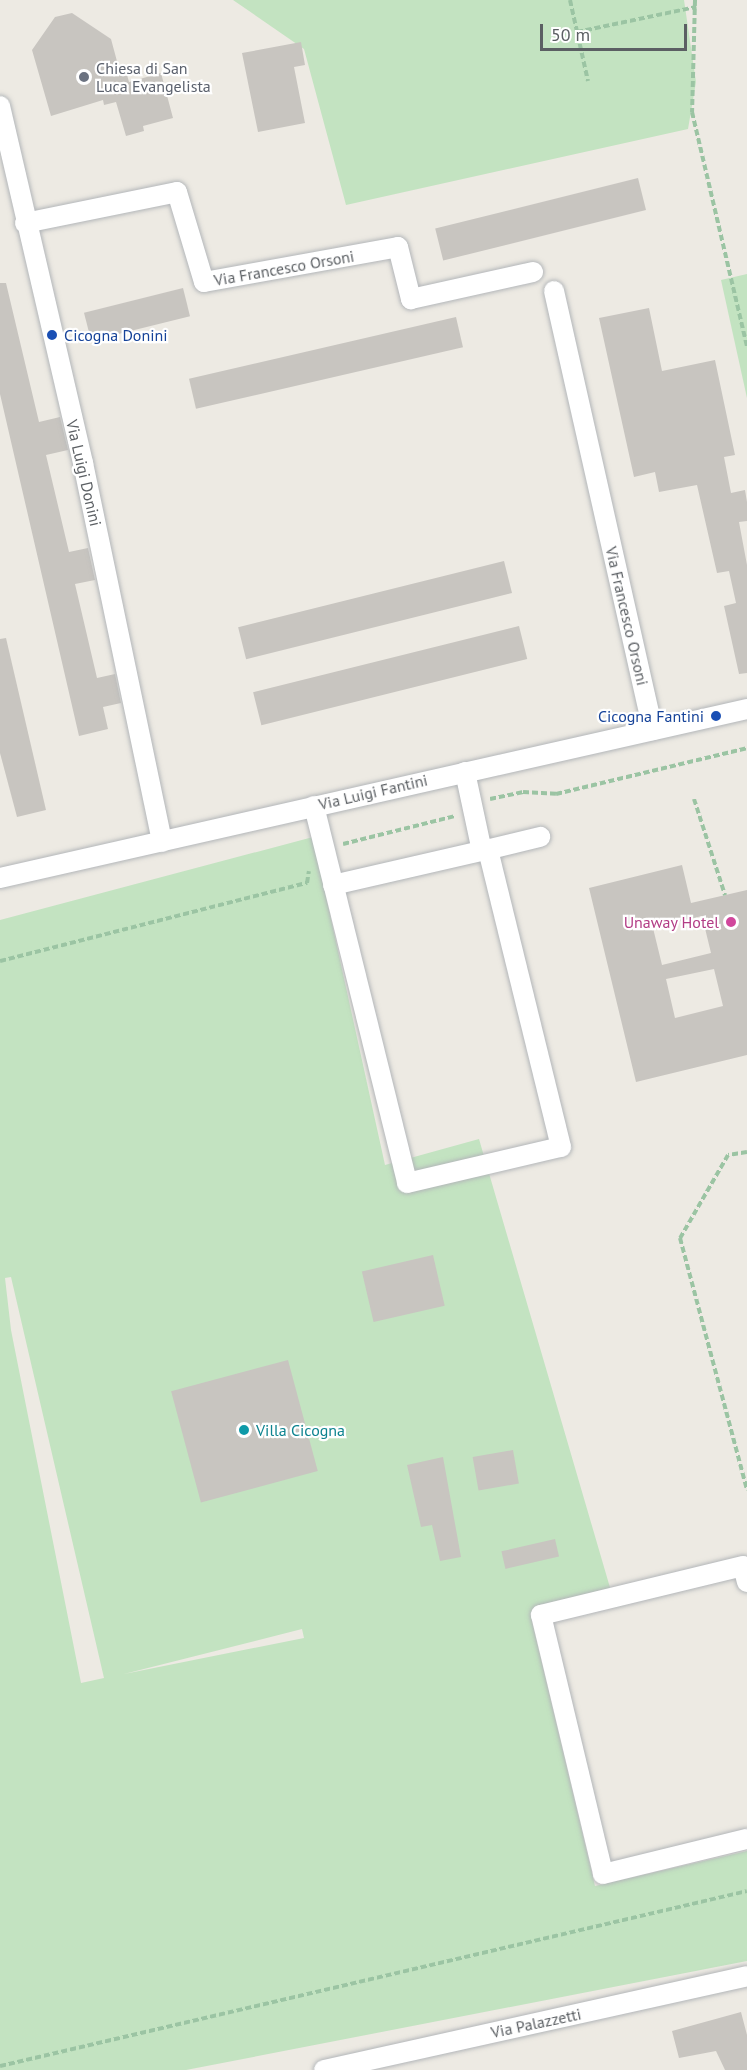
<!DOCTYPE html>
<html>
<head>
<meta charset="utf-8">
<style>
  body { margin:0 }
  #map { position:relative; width:747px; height:2070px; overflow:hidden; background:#edeae3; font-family:"PT Sans",sans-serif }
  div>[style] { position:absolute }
  .green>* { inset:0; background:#c3e3c1 }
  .building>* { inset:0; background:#c8c5c0; transform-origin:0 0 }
  .path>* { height:4px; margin-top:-2px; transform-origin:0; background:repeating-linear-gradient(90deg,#9bc4a3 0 6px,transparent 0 9px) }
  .roads { filter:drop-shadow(0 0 2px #b3b6b9) drop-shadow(0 0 2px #b3b6b9) }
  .minor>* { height:20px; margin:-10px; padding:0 10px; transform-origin:10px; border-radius:10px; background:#fff }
  .dots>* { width:16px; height:16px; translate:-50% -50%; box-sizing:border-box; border:3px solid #fff; border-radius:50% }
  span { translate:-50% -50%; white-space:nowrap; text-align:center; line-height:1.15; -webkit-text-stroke:4.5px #fff; paint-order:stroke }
  .worship-label { font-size:16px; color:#5b616d }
  .left { translate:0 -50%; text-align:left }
  .street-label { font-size:16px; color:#5b5f63 }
  .transit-label { font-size:16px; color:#164399 }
  .right { translate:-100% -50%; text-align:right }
  .hotel-label { font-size:16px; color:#b23c85 }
  .culture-label { font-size:16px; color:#0d838f }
  .scale { position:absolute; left:540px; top:24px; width:147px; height:27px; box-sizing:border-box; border:3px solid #5b5f63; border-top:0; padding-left:8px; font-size:18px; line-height:21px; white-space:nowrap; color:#5b5f63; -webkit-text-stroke:4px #fff; paint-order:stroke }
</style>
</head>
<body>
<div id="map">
  <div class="green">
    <i style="clip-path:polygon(233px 0,684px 0,696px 82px,688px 129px,346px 205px,304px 49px)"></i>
    <i style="clip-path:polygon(747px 274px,747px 398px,721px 280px)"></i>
    <i style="clip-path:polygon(evenodd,313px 837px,385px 1165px,479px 1139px,611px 1591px,530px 1613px,595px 1886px,747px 1851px,747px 1961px,186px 2070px,0 2070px,0 920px,313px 837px,11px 1277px,104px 1678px,81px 1683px,11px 1330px,5px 1278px,11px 1277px,313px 837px,302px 1629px,304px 1638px,124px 1674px,302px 1629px)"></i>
  </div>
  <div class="building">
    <i style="clip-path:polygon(72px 13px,111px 39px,118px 65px,124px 64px,129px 82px,161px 73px,173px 118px,143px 126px,144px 131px,126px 136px,116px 102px,104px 105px,103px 100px,51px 116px,32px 50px,55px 17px)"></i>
    <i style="clip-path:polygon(301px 42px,305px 65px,294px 67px,305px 123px,258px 132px,242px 53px)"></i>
    <i style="left:638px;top:178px;width:33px;height:209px;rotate:76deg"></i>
    <i style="clip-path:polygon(0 283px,6px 283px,39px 422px,60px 417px,68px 450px,46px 455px,69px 552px,88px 548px,95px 580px,75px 584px,97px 678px,115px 674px,121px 703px,103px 707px,108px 729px,79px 736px,0 394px)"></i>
    <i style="left:183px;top:288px;width:29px;height:102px;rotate:76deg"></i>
    <i style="clip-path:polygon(649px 308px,662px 371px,715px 360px,735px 455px,724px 457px,731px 493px,745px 490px,747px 502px,747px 521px,739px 522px,747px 565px,747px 673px,739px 674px,724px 606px,736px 603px,729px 571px,717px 573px,697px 485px,659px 492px,655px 472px,634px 477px,599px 318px)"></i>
    <i style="left:456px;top:317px;width:31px;height:274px;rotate:77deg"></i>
    <i style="left:504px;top:561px;width:33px;height:274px;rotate:76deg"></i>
    <i style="left:519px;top:626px;width:34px;height:274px;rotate:76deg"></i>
    <i style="clip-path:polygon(6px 638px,46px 810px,17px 817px,0 753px,0 639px)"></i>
    <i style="clip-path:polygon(evenodd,682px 865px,691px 903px,747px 890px,747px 1055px,636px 1082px,589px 888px,682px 865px,702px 916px,711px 953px,662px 965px,653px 928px,702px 916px,682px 865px,714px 969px,723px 1006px,675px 1018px,666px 979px,714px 969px)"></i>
    <i style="left:433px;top:1255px;width:52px;height:73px;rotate:77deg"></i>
    <i style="left:288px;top:1360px;width:115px;height:121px;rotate:75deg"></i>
    <i style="left:513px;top:1450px;width:34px;height:41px;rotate:80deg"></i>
    <i style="clip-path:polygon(443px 1457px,461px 1557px,440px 1561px,432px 1525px,421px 1527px,407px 1465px)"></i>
    <i style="left:555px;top:1539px;width:18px;height:55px;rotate:77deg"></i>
    <i style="clip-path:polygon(741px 2012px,747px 2035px,747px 2070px,725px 2070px,716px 2051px,679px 2058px,672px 2031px)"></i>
  </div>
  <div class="path">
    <i style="left:570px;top:0;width:83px;rotate:77.5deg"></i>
    <i style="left:695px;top:0;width:112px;rotate:91.5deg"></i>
    <i style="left:692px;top:112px;width:241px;rotate:76.8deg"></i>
    <i style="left:577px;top:32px;width:122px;rotate:-11.9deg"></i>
    <i style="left:490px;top:799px;width:34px;rotate:-12deg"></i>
    <i style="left:523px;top:792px;width:33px;rotate:3deg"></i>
    <i style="left:556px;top:794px;width:196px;rotate:-13.5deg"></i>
    <i style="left:694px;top:799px;width:101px;rotate:72.1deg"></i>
    <i style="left:343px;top:844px;width:115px;rotate:-14deg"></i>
    <i style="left:0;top:961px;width:317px;rotate:-14.3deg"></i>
    <i style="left:307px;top:883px;width:12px;rotate:-81deg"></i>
    <i style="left:747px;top:1152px;width:19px;rotate:171deg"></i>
    <i style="left:728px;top:1155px;width:96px;rotate:120deg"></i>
    <i style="left:680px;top:1238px;width:261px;rotate:75.1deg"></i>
    <i style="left:0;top:2066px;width:767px;rotate:-13.18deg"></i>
  </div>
  <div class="roads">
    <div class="minor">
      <i style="left:0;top:106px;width:367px;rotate:76.9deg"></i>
      <i style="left:83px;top:463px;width:387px;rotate:78.2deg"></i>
      <i style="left:25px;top:223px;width:155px;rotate:-11.5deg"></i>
      <i style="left:177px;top:192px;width:94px;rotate:73.3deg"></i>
      <i style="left:204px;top:282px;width:197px;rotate:-10.2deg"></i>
      <i style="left:398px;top:247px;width:54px;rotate:76deg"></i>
      <i style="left:411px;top:299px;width:125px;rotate:-12.5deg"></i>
      <i style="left:554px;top:291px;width:450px;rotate:77.3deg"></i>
      <i style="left:465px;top:772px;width:81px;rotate:77.9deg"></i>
      <i style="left:482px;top:851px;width:60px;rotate:-13.6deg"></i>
      <i style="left:314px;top:806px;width:388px;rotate:76.1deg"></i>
      <i style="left:407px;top:1183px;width:158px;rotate:-13.2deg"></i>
      <i style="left:561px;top:1147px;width:307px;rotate:-103.8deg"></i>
      <i style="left:0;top:878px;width:766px;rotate:-12.75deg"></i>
      <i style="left:333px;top:885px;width:153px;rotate:-12.9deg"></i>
      <i style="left:747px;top:1582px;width:16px;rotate:-104deg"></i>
      <i style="left:743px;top:1566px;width:208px;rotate:166.4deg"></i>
      <i style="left:541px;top:1615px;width:266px;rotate:76.5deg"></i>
      <i style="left:603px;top:1874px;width:148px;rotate:-13.7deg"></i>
      <i style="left:324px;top:2070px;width:433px;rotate:-12.5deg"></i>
    </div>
  </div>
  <div class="dots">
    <i style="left:84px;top:77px;background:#6b7280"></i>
    <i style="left:52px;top:335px;background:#1a4fb4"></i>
    <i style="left:716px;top:716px;background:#1a4fb4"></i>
    <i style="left:731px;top:922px;background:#d1479c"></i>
    <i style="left:244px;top:1430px;background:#0f9aa8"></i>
  </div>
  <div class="worship-label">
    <span class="left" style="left:96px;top:77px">Chiesa di San<br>Luca Evangelista</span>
  </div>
  <div class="street-label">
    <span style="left:284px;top:268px;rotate:-10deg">Via Francesco Orsoni</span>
    <span style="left:84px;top:473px;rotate:77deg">Via Luigi Donini</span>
    <span style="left:627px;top:616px;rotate:77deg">Via Francesco Orsoni</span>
    <span style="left:373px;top:792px;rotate:-13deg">Via Luigi Fantini</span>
    <span style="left:536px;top:2023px;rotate:-12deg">Via Palazzetti</span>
  </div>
  <div class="transit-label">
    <span class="left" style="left:64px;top:335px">Cicogna Donini</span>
    <span class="right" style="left:704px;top:716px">Cicogna Fantini</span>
  </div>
  <div class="hotel-label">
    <span class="right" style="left:719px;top:922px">Unaway Hotel</span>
  </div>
  <div class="culture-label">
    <span class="left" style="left:256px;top:1430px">Villa Cicogna</span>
  </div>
  <div class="scale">50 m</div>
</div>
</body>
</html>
